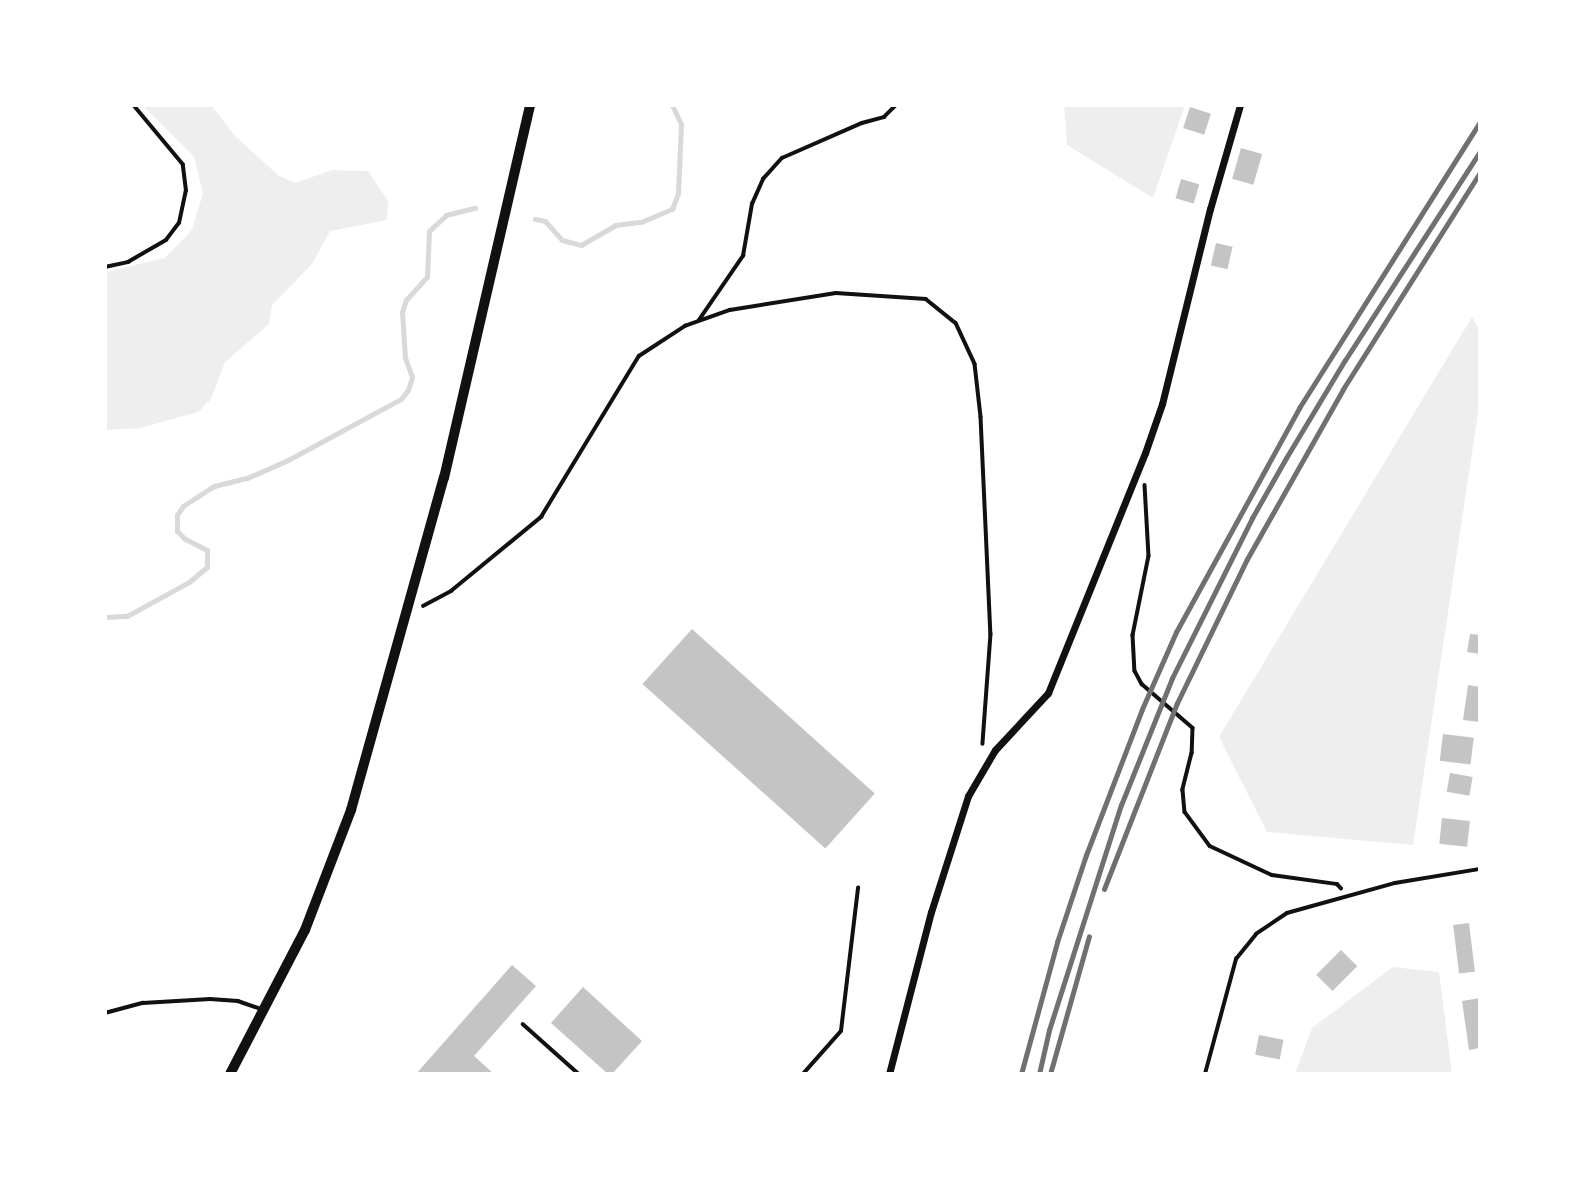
<!DOCTYPE html>
<html>
<head>
<meta charset="utf-8">
<style>
  body { margin:0 }
  #map { position:relative; width:1585px; height:1179px; overflow:hidden; background:#fff; font-family:"Playfair Display",serif }
  div>[style] { position:absolute }
  .green>* { inset:0; background:#eee }
  .stream>* { height:5px; margin:-2.5px; padding:0 2.5px; transform-origin:2.5px; border-radius:2.5px; background:#d9d9d9 }
  .building>* { inset:0; background:#c4c4c4; transform-origin:0 0 }
  .path>* { height:3.5px; margin:-1.75px; padding:0 1.75px; transform-origin:1.75px; border-radius:1.75px; background:#111 }
  .service>* { height:3.5px; margin:-1.75px; padding:0 1.75px; transform-origin:1.75px; border-radius:1.75px; background:#111 }
  .minor>* { height:7px; margin:-3.5px; padding:0 3.5px; transform-origin:3.5px; border-radius:3.5px; background:#111 }
  .primary>* { height:10px; margin:-5px; padding:0 5px; transform-origin:5px; border-radius:5px; background:#111 }
  .rail>* { height:5px; margin:-2.5px; padding:0 2.5px; transform-origin:2.5px; border-radius:2.5px; background:#707070 }
  span { translate:-50% -50%; white-space:nowrap; text-align:center; line-height:1.15; -webkit-text-stroke:7px #fff; paint-order:stroke }
  .frame { position:absolute; inset:0; border:107px solid #fff; pointer-events:none }
</style>
</head>
<body>
<div id="map">
  <div class="green">
    <i style="clip-path:polygon(142px 105px,211px 105px,235px 136px,278px 175px,295px 183px,332px 170px,368px 171px,388px 201px,387px 220px,330px 231px,312px 264px,272px 305px,269px 324px,225px 362px,211px 399px,198px 412px,140px 428px,105px 430px,105px 272px,165px 258px,192px 230px,203px 193px,194px 157px)"></i>
    <i style="clip-path:polygon(1064px 105px,1185px 105px,1153px 198px,1067px 145px)"></i>
    <i style="clip-path:polygon(1472px 317px,1480px 330px,1480px 400px,1413px 845px,1267px 832px,1219px 737px)"></i>
    <i style="clip-path:polygon(1393px 967px,1439px 972px,1452px 1074px,1295px 1074px,1312px 1028px)"></i>
  </div>
  <div class="stream">
    <i style="left:535px;top:219px;width:10px;rotate:11deg"></i>
    <i style="left:545px;top:221px;width:25px;rotate:48deg"></i>
    <i style="left:562px;top:240px;width:20px;rotate:15deg"></i>
    <i style="left:581px;top:245px;width:39px;rotate:-30deg"></i>
    <i style="left:615px;top:225px;width:26px;rotate:-7deg"></i>
    <i style="left:641px;top:222px;width:34px;rotate:-23deg"></i>
    <i style="left:672px;top:209px;width:17px;rotate:-69deg"></i>
    <i style="left:678px;top:193px;width:69px;rotate:-87.5deg"></i>
    <i style="left:681px;top:124px;width:21px;rotate:-115deg"></i>
    <i style="left:105px;top:617px;width:22px;rotate:-3deg"></i>
    <i style="left:127px;top:616px;width:71px;rotate:-28.7deg"></i>
    <i style="left:189px;top:582px;width:23px;rotate:-40deg"></i>
    <i style="left:207px;top:567px;width:17px;rotate:-90deg"></i>
    <i style="left:207px;top:550px;width:25px;rotate:-153deg"></i>
    <i style="left:185px;top:539px;width:11px;rotate:-135deg"></i>
    <i style="left:177px;top:531px;width:16px;rotate:-90deg"></i>
    <i style="left:177px;top:515px;width:11px;rotate:-56deg"></i>
    <i style="left:183px;top:506px;width:37px;rotate:-33deg"></i>
    <i style="left:214px;top:486px;width:34px;rotate:-14deg"></i>
    <i style="left:247px;top:478px;width:45px;rotate:-23.7deg"></i>
    <i style="left:288px;top:460px;width:128px;rotate:-28.4deg"></i>
    <i style="left:401px;top:399px;width:11px;rotate:-52deg"></i>
    <i style="left:408px;top:390px;width:14px;rotate:-73deg"></i>
    <i style="left:412px;top:377px;width:20px;rotate:-110deg"></i>
    <i style="left:405px;top:358px;width:46px;rotate:-93.7deg"></i>
    <i style="left:402px;top:312px;width:13px;rotate:-72deg"></i>
    <i style="left:406px;top:300px;width:31px;rotate:-48deg"></i>
    <i style="left:427px;top:277px;width:46px;rotate:-87.5deg"></i>
    <i style="left:429px;top:231px;width:23px;rotate:-43deg"></i>
    <i style="left:446px;top:215px;width:30px;rotate:-14deg"></i>
  </div>
  <div class="building">
    <i style="left:1190px;top:107px;width:22px;height:22px;rotate:18deg"></i>
    <i style="left:1241px;top:148px;width:22px;height:32px;rotate:16deg"></i>
    <i style="left:1181px;top:179px;width:19px;height:20px;rotate:16deg"></i>
    <i style="left:1216px;top:243px;width:17px;height:23px;rotate:13deg"></i>
    <i style="left:692px;top:629px;width:246px;height:74px;rotate:42deg"></i>
    <i style="clip-path:polygon(1470px 634px,1480px 635px,1480px 654px,1467px 652px)"></i>
    <i style="clip-path:polygon(1468px 685px,1480px 687px,1480px 722px,1463px 720px)"></i>
    <i style="left:1443px;top:734px;width:31px;height:27px;rotate:7deg"></i>
    <i style="left:1450px;top:773px;width:23px;height:19px;rotate:10deg"></i>
    <i style="left:1442px;top:818px;width:28px;height:26px;rotate:6deg"></i>
    <i style="left:1469px;top:923px;width:49px;height:16px;rotate:83deg"></i>
    <i style="left:1341px;top:950px;width:23px;height:35px;rotate:45deg"></i>
    <i style="clip-path:polygon(512px 965px,536px 986px,474px 1056px,494px 1074px,416px 1074px)"></i>
    <i style="clip-path:polygon(583px 987px,642px 1041px,612px 1074px,608px 1074px,551px 1023px)"></i>
    <i style="clip-path:polygon(1480px 998px,1480px 1048px,1469px 1050px,1462px 1001px)"></i>
    <i style="left:1259px;top:1035px;width:25px;height:20px;rotate:11deg"></i>
  </div>
  <div class="path">
    <i style="left:105px;top:267px;width:24px;rotate:-12deg"></i>
    <i style="left:128px;top:262px;width:44px;rotate:-30.1deg"></i>
    <i style="left:166px;top:240px;width:21px;rotate:-53deg"></i>
    <i style="left:179px;top:223px;width:33px;rotate:-78deg"></i>
    <i style="left:186px;top:191px;width:26px;rotate:-97deg"></i>
    <i style="left:183px;top:165px;width:78px;rotate:-129.8deg"></i>
    <i style="left:699px;top:320px;width:78px;rotate:-55.5deg"></i>
    <i style="left:743px;top:256px;width:53px;rotate:-80.2deg"></i>
    <i style="left:752px;top:204px;width:27px;rotate:-66deg"></i>
    <i style="left:763px;top:179px;width:28px;rotate:-48deg"></i>
    <i style="left:782px;top:158px;width:87px;rotate:-23.6deg"></i>
    <i style="left:862px;top:123px;width:23px;rotate:-15deg"></i>
    <i style="left:884px;top:117px;width:17px;rotate:-45deg"></i>
    <i style="left:1145px;top:485px;width:71px;rotate:86.8deg"></i>
    <i style="left:1149px;top:556px;width:81px;rotate:101.4deg"></i>
    <i style="left:1133px;top:635px;width:36px;rotate:87deg"></i>
    <i style="left:1135px;top:671px;width:15px;rotate:62deg"></i>
    <i style="left:1142px;top:684px;width:67px;rotate:40.8deg"></i>
    <i style="left:1193px;top:728px;width:25px;rotate:92deg"></i>
    <i style="left:1192px;top:753px;width:38px;rotate:104deg"></i>
    <i style="left:1183px;top:790px;width:22px;rotate:85deg"></i>
    <i style="left:1185px;top:812px;width:42px;rotate:53.7deg"></i>
    <i style="left:1210px;top:846px;width:68px;rotate:25.1deg"></i>
    <i style="left:1272px;top:875px;width:66px;rotate:7.9deg"></i>
    <i style="left:1337px;top:884px;width:6px;rotate:45deg"></i>
    <i style="left:423px;top:606px;width:32px;rotate:-28deg"></i>
    <i style="left:451px;top:591px;width:117px;rotate:-39.4deg"></i>
    <i style="left:541px;top:517px;width:188px;rotate:-58.7deg"></i>
    <i style="left:639px;top:356px;width:55px;rotate:-33.1deg"></i>
    <i style="left:685px;top:326px;width:48px;rotate:-19.6deg"></i>
    <i style="left:730px;top:310px;width:107px;rotate:-9.1deg"></i>
    <i style="left:836px;top:293px;width:90px;rotate:3.8deg"></i>
    <i style="left:926px;top:299px;width:38px;rotate:39deg"></i>
    <i style="left:956px;top:323px;width:45px;rotate:65.1deg"></i>
    <i style="left:975px;top:364px;width:53px;rotate:83.5deg"></i>
    <i style="left:981px;top:417px;width:217px;rotate:87.4deg"></i>
    <i style="left:991px;top:634px;width:110px;rotate:94.2deg"></i>
  </div>
  <div class="service">
    <i style="left:105px;top:1013px;width:39px;rotate:-15deg"></i>
    <i style="left:143px;top:1003px;width:67px;rotate:-3.4deg"></i>
    <i style="left:210px;top:999px;width:28px;rotate:4deg"></i>
    <i style="left:238px;top:1001px;width:24px;rotate:19deg"></i>
    <i style="left:523px;top:1024px;width:75px;rotate:41.8deg"></i>
    <i style="left:803px;top:1074px;width:57px;rotate:-48.5deg"></i>
    <i style="left:841px;top:1031px;width:144px;rotate:-83.2deg"></i>
    <i style="left:1205px;top:1074px;width:119px;rotate:-74.9deg"></i>
    <i style="left:1236px;top:959px;width:32px;rotate:-51deg"></i>
    <i style="left:1256px;top:934px;width:37px;rotate:-34deg"></i>
    <i style="left:1287px;top:913px;width:112px;rotate:-15.5deg"></i>
    <i style="left:1395px;top:883px;width:86px;rotate:-9.4deg"></i>
  </div>
  <div class="minor">
    <i style="left:889px;top:1074px;width:167px;rotate:-75.5deg"></i>
    <i style="left:931px;top:912px;width:122px;rotate:-72.3deg"></i>
    <i style="left:968px;top:796px;width:53px;rotate:-59.6deg"></i>
    <i style="left:995px;top:750px;width:78px;rotate:-47.1deg"></i>
    <i style="left:1048px;top:693px;width:259px;rotate:-68deg"></i>
    <i style="left:1145px;top:453px;width:52px;rotate:-70.9deg"></i>
    <i style="left:1162px;top:404px;width:201px;rotate:-76.2deg"></i>
    <i style="left:1210px;top:209px;width:108px;rotate:-73.9deg"></i>
  </div>
  <div class="primary">
    <i style="left:230px;top:1074px;width:162px;rotate:-62.5deg"></i>
    <i style="left:305px;top:930px;width:129px;rotate:-69deg"></i>
    <i style="left:351px;top:810px;width:345px;rotate:-74.4deg"></i>
    <i style="left:444px;top:478px;width:383px;rotate:-77deg"></i>
  </div>
  <div class="rail">
    <i style="left:1104px;top:889px;width:200px;rotate:-68.6deg"></i>
    <i style="left:1177px;top:703px;width:160px;rotate:-64.1deg"></i>
    <i style="left:1247px;top:559px;width:195px;rotate:-60.5deg"></i>
    <i style="left:1343px;top:389px;width:257px;rotate:-57.7deg"></i>
    <i style="left:1021px;top:1074px;width:137px;rotate:-74.7deg"></i>
    <i style="left:1057px;top:942px;width:92px;rotate:-71.6deg"></i>
    <i style="left:1086px;top:855px;width:156px;rotate:-69deg"></i>
    <i style="left:1142px;top:709px;width:84px;rotate:-66.2deg"></i>
    <i style="left:1176px;top:632px;width:256px;rotate:-61.2deg"></i>
    <i style="left:1299px;top:408px;width:338px;rotate:-57.7deg"></i>
    <i style="left:1039px;top:1074px;width:45px;rotate:-77.2deg"></i>
    <i style="left:1049px;top:1030px;width:236px;rotate:-72.3deg"></i>
    <i style="left:1121px;top:805px;width:137px;rotate:-68.1deg"></i>
    <i style="left:1172px;top:678px;width:179px;rotate:-63.4deg"></i>
    <i style="left:1252px;top:518px;width:69px;rotate:-60.5deg"></i>
    <i style="left:1286px;top:458px;width:114px;rotate:-59deg"></i>
    <i style="left:1345px;top:360px;width:249px;rotate:-57.1deg"></i>
    <i style="left:1050px;top:1074px;width:143px;rotate:-74.2deg"></i>
  </div>
  <div class="frame"></div>
</div>
</body>
</html>
